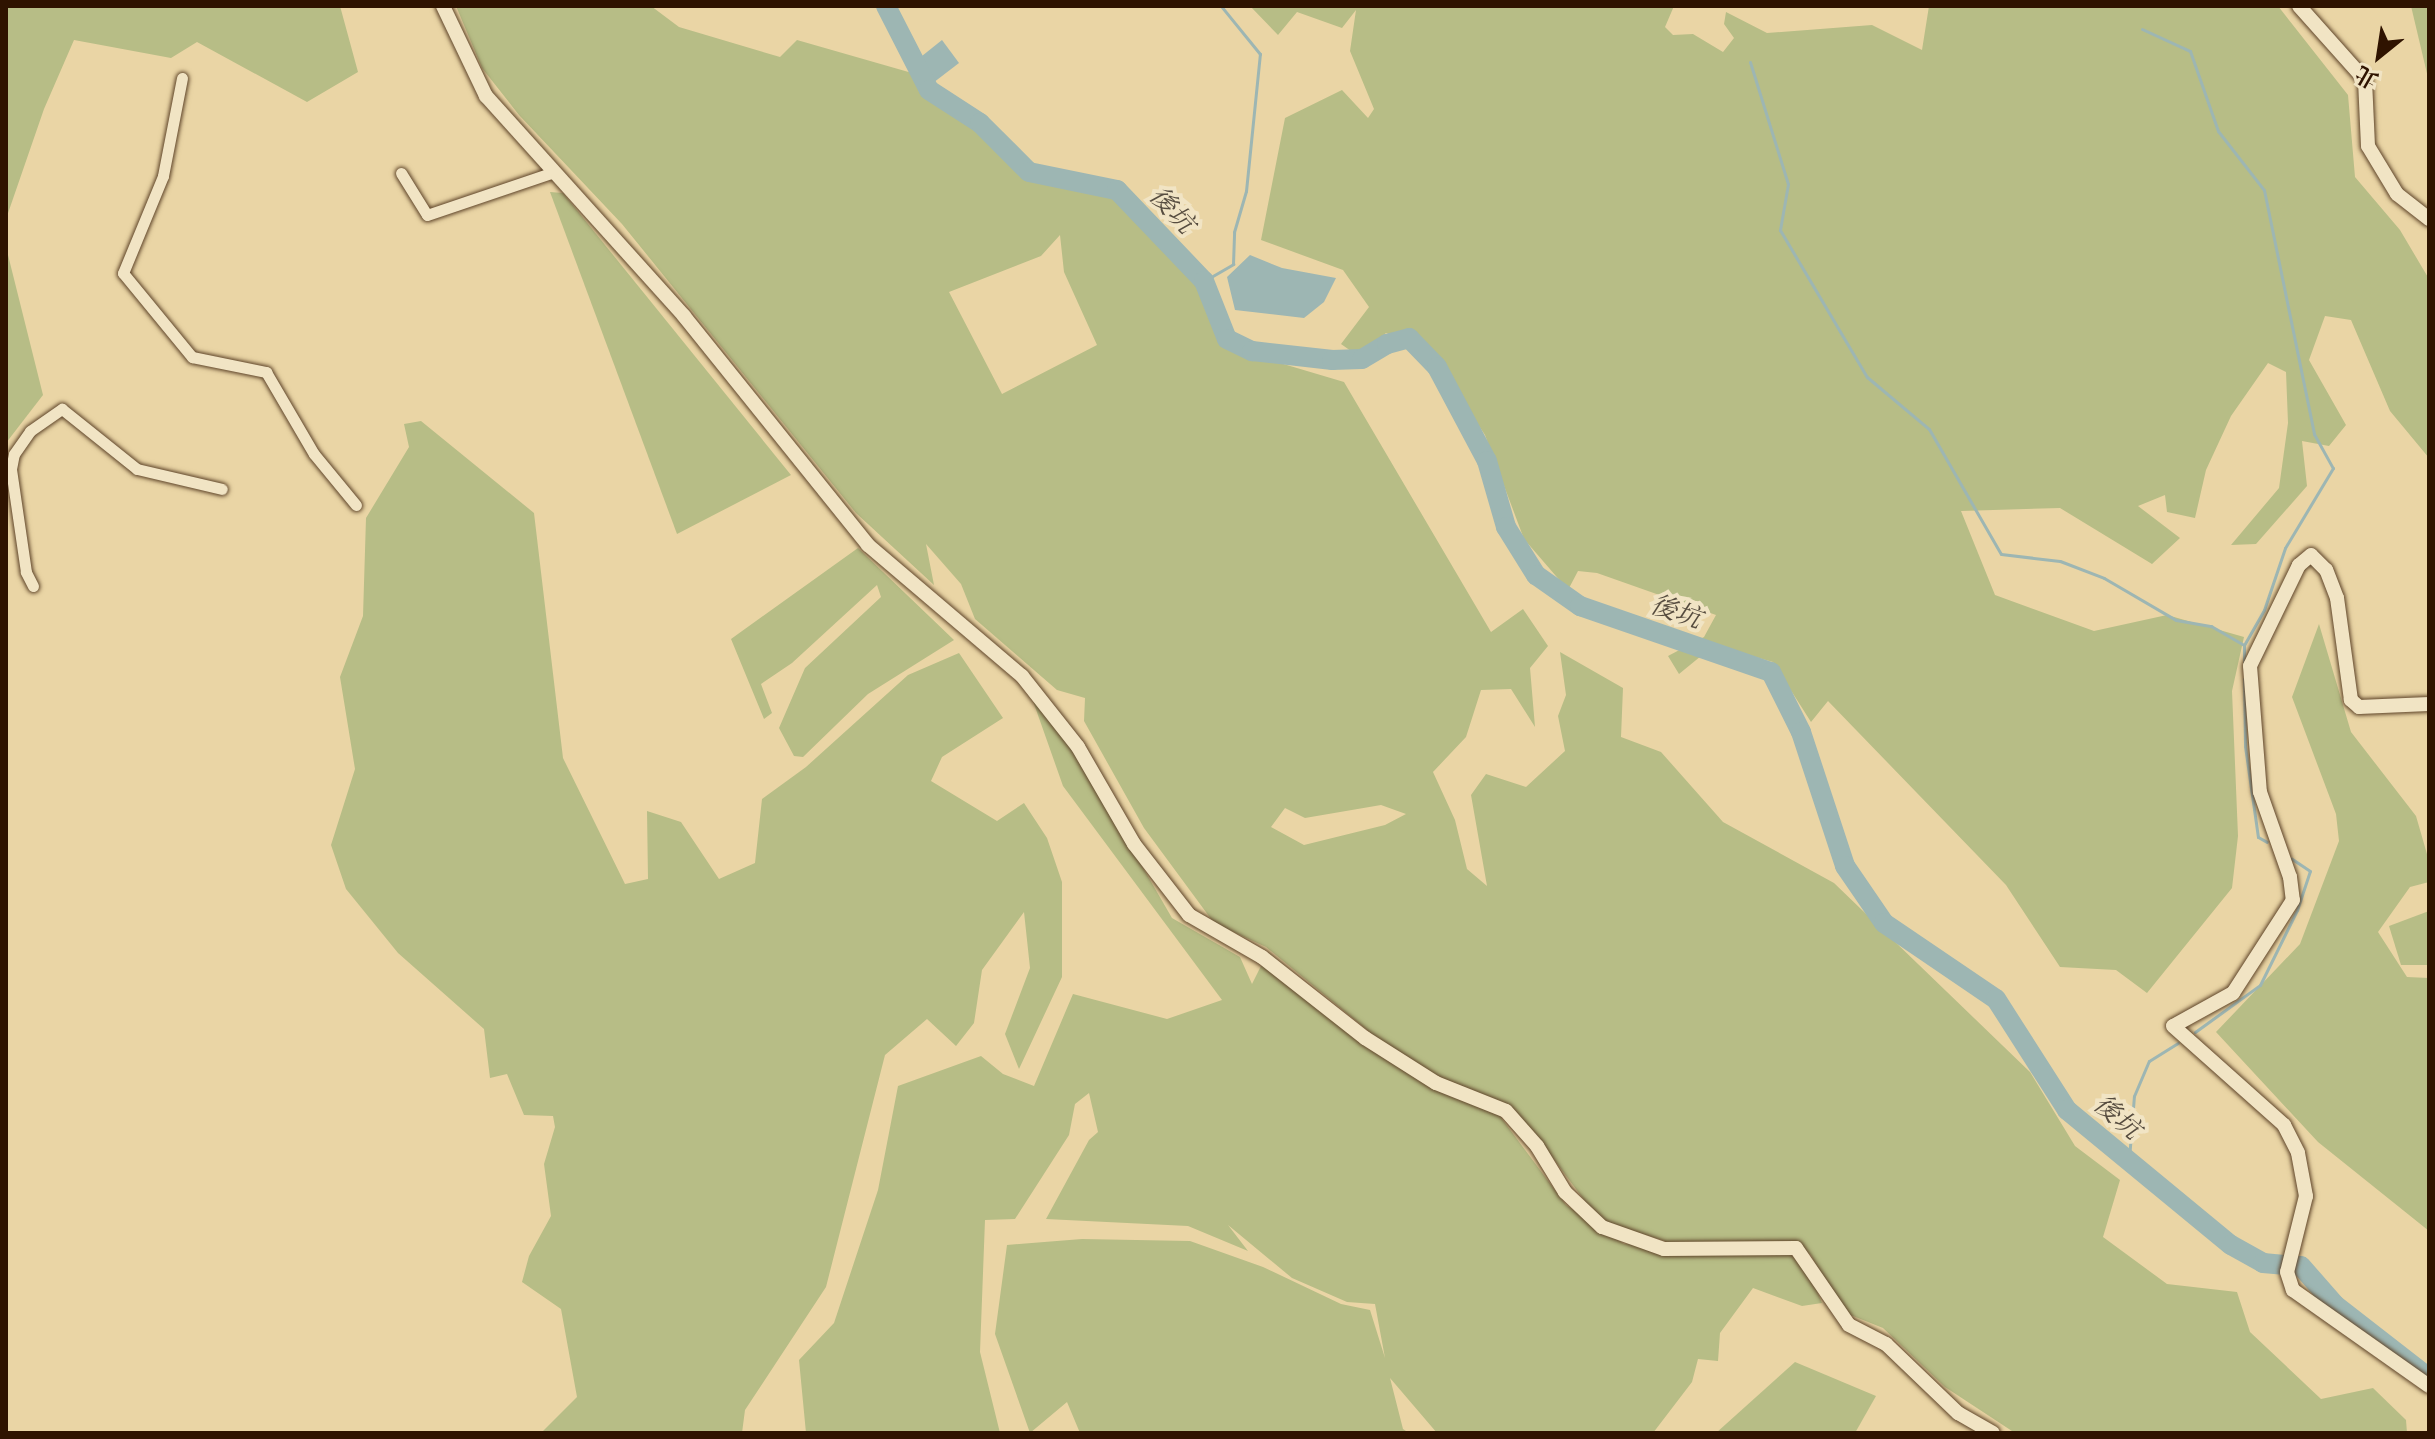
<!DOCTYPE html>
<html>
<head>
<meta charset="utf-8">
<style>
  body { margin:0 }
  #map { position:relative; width:2435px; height:1439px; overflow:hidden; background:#ead5a5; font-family:"Libre Caslon Text","Noto Serif TC",serif }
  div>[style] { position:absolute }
  .green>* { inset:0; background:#b7bd86 }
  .water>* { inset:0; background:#9db6b3 }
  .stream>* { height:3px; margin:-1.5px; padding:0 1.5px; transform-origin:1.5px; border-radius:1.5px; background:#9db6b3 }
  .river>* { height:20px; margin:-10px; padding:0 10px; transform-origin:10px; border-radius:10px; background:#9db6b3 }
  .roads { filter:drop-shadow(0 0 2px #5e4429) drop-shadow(0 0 2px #5e4429) }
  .minor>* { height:11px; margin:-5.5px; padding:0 5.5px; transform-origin:5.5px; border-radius:5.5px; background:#f1e4c4 }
  .tertiary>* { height:14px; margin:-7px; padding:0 7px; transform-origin:7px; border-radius:7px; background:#f1e4c4 }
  span { translate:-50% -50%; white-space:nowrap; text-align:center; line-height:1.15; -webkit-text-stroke:8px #f1e4c4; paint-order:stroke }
  .water-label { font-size:26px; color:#564c3f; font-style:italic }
  .frame { position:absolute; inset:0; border:8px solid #2f1300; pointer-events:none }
  .north { position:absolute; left:2339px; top:16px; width:80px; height:80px; -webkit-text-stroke:6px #f1e4c4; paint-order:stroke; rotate:210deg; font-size:22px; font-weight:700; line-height:32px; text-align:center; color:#2f1300 }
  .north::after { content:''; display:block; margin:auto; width:28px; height:36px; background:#2f1300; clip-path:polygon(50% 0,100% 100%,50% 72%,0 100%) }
</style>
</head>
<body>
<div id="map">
  <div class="green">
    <i style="clip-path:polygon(6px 6px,340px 6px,358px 72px,307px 102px,197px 42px,171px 58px,74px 40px,44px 109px,6px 219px)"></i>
    <i style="clip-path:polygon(evenodd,456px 6px,651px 6px,679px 27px,780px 57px,797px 40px,912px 73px,1062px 184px,1104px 184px,1182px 259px,1226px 324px,1236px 350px,1344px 382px,1491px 632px,1523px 609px,1548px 646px,1530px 668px,1535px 727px,1511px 689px,1481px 690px,1466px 737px,1433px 772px,1455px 820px,1467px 869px,1487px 886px,1471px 795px,1486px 774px,1526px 787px,1565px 751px,1558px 716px,1566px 695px,1560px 652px,1623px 688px,1621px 737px,1661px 752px,1723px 822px,1834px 883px,2030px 1072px,2075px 1146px,2120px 1180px,2103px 1237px,2167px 1284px,2237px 1292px,2250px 1332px,2321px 1399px,2373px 1388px,2406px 1420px,2407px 1433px,2015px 1433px,1945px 1387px,1883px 1328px,1838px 1310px,1811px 1255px,1797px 1243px,1671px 1243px,1599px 1220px,1538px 1138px,1388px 1047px,1266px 947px,1214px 923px,1144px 828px,1084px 721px,1085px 698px,1057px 690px,975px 619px,961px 584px,926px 544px,934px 585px,856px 513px,622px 224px,519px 115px,482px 68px,456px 6px,1060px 235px,1064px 272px,1097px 345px,1002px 394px,949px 292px,1041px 256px,1060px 235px,456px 6px,1381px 805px,1406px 814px,1385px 825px,1304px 845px,1271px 827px,1285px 808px,1305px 818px,1381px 805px)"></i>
    <i style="clip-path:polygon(1250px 6px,1674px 6px,1665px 27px,1673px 35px,1693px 34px,1723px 52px,1734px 38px,1724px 24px,1726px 12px,1767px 33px,1872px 25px,1922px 50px,1929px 6px,2278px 6px,2348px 95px,2355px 177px,2400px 230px,2429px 279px,2429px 458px,2390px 411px,2351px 320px,2325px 316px,2309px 360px,2346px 425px,2329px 446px,2302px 441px,2307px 486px,2256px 544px,2231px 545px,2279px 488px,2288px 423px,2286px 372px,2268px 363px,2231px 416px,2206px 470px,2195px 518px,2167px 512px,2165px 495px,2138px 506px,2180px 538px,2152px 564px,2060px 508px,1961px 511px,1995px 595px,2094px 631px,2167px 615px,2244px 637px,2232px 691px,2238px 836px,2232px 888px,2147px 993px,2116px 970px,2060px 967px,2006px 885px,1828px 701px,1811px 722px,1773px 662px,1731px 650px,1701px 656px,1679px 674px,1668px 656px,1704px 637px,1716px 615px,1597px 573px,1578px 571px,1568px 590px,1524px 539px,1485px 435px,1428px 348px,1386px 333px,1358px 356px,1341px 344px,1369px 307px,1343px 270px,1261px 240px,1285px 118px,1342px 90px,1368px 118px,1374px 109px,1350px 51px,1356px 10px,1342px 28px,1297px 12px,1278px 35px)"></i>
    <i style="clip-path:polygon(2411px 6px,2429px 6px,2429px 82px)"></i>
    <i style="clip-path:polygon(550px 192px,563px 193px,791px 475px,677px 534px)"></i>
    <i style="clip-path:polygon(6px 247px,43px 395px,6px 443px)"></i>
    <i style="clip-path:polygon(421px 421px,534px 513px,563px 758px,625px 884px,648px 879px,647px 811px,681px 822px,719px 879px,755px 863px,762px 799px,806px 767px,908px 675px,959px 653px,1003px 718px,942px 757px,931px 781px,997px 821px,1024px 803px,1047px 838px,1062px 882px,1062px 977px,1019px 1069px,1005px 1034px,1030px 968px,1024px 912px,982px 970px,974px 1023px,956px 1046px,927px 1019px,885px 1055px,826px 1287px,745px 1410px,742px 1433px,541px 1433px,577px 1397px,561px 1309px,522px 1282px,529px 1256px,551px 1216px,544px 1164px,555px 1127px,553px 1116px,524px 1115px,507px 1074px,490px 1078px,484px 1029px,398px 953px,346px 889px,331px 845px,355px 769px,340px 677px,363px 616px,366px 518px,409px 447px,404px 424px)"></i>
    <i style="clip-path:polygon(858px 548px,954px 640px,868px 694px,803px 757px,794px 756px,779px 728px,805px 668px,881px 597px,877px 585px,792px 663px,761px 684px,772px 713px,764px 719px,731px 639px)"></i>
    <i style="clip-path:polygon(2319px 624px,2351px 732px,2416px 816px,2429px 861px,2429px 882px,2410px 887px,2378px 932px,2407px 977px,2429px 978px,2429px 1231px,2318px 1142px,2216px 1032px,2300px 944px,2339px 841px,2336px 814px,2292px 697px)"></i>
    <i style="clip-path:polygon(1033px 701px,1061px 726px,1172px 918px,1240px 957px,1252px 984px,1263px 962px,1357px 1035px,1499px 1115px,1566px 1205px,1624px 1244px,1789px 1253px,1810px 1274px,1822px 1303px,1802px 1306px,1753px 1288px,1720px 1333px,1718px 1361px,1698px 1359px,1692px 1382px,1653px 1433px,1437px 1433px,1390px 1378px,1403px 1429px,1409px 1433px,1080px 1433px,1067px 1402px,1030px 1433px,995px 1334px,1007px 1245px,1082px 1239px,1190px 1241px,1263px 1267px,1341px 1304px,1370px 1310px,1385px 1358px,1375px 1304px,1347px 1302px,1292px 1278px,1228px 1225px,1248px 1251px,1188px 1226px,1046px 1219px,1089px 1140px,1098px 1132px,1089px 1093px,1075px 1104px,1069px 1135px,1015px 1219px,985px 1220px,980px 1352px,1000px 1433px,806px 1433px,799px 1360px,834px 1323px,878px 1190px,898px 1086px,981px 1056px,1003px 1074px,1034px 1086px,1073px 994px,1167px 1019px,1222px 1000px,1063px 786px)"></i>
    <i style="clip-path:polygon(2429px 911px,2429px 965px,2401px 965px,2389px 926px)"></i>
    <i style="clip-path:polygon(1795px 1362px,1876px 1396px,1855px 1433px,1716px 1433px)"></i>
  </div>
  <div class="water">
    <i style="clip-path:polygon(942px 40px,959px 63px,929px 86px,917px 60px)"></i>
    <i style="clip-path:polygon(1250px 255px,1282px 268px,1336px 278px,1324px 302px,1304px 318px,1235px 310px,1227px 277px)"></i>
  </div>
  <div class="stream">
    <i style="left:2142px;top:29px;width:53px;rotate:24.6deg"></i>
    <i style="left:2190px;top:51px;width:85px;rotate:70.7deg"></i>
    <i style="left:2218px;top:131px;width:75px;rotate:52.1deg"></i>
    <i style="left:2264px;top:190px;width:249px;rotate:78.4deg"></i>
    <i style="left:2314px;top:434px;width:39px;rotate:61deg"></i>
    <i style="left:2333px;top:468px;width:93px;rotate:121deg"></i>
    <i style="left:2285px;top:548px;width:65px;rotate:108.7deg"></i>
    <i style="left:2264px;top:610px;width:40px;rotate:119.7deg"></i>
    <i style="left:1750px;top:62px;width:128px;rotate:72.7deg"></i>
    <i style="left:1788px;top:184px;width:47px;rotate:99.9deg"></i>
    <i style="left:1780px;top:230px;width:171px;rotate:59.4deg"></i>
    <i style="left:1867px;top:377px;width:81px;rotate:40deg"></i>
    <i style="left:1929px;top:429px;width:144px;rotate:60.1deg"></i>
    <i style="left:2001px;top:554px;width:59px;rotate:6.8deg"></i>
    <i style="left:2060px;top:561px;width:47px;rotate:21.1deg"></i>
    <i style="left:2104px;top:578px;width:83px;rotate:30.3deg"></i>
    <i style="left:2176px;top:620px;width:36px;rotate:10deg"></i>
    <i style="left:2211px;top:626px;width:38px;rotate:30deg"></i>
    <i style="left:2244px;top:645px;width:18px;rotate:90deg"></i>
    <i style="left:1204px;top:281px;width:34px;rotate:-30deg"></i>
    <i style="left:1233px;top:264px;width:32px;rotate:-88deg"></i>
    <i style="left:1234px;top:232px;width:43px;rotate:-73.7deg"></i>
    <i style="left:1246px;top:191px;width:138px;rotate:-84.2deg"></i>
    <i style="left:1260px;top:54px;width:62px;rotate:-129.1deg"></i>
    <i style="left:2244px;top:679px;width:67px;rotate:89.1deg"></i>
    <i style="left:2245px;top:746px;width:92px;rotate:81.9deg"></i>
    <i style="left:2258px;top:837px;width:10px;rotate:29deg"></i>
    <i style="left:2195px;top:1032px;width:80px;rotate:-35.9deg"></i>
    <i style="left:2260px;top:985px;width:84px;rotate:-63.7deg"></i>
    <i style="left:2297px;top:910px;width:41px;rotate:-71.6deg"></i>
    <i style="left:2310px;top:871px;width:22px;rotate:-146deg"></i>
    <i style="left:2129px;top:1159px;width:63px;rotate:-85.5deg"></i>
    <i style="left:2134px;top:1096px;width:38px;rotate:-67deg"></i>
    <i style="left:2149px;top:1061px;width:34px;rotate:-32deg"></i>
  </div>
  <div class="river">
    <i style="left:886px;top:6px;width:94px;rotate:62.9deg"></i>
    <i style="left:929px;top:90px;width:61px;rotate:32.9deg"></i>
    <i style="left:980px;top:123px;width:69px;rotate:45deg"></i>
    <i style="left:1029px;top:172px;width:90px;rotate:11.6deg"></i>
    <i style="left:1117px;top:190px;width:126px;rotate:46.3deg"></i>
    <i style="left:1204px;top:281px;width:62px;rotate:68.4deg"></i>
    <i style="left:1227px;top:339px;width:28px;rotate:26deg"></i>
    <i style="left:1252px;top:351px;width:81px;rotate:6.4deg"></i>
    <i style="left:1332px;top:360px;width:30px;rotate:-2deg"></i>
    <i style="left:1362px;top:359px;width:29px;rotate:-31deg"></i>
    <i style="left:1387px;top:344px;width:23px;rotate:-15deg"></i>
    <i style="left:1409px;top:338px;width:40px;rotate:46deg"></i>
    <i style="left:1437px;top:367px;width:106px;rotate:62deg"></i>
    <i style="left:1487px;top:461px;width:69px;rotate:73.9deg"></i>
    <i style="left:1506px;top:527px;width:57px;rotate:58deg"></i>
    <i style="left:1536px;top:575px;width:54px;rotate:35.2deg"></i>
    <i style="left:1580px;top:606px;width:202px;rotate:19.1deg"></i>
    <i style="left:1771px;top:672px;width:67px;rotate:63.4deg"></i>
    <i style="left:1801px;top:732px;width:141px;rotate:71.8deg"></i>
    <i style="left:1845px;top:866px;width:69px;rotate:55.6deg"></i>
    <i style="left:1884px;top:923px;width:135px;rotate:34.2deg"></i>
    <i style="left:1996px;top:999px;width:132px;rotate:57.4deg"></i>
    <i style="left:2067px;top:1110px;width:212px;rotate:39.5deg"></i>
    <i style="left:2231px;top:1245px;width:37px;rotate:29deg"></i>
    <i style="left:2263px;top:1263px;width:38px;rotate:5deg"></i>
    <i style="left:2301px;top:1266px;width:52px;rotate:48.9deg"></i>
    <i style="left:2335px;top:1305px;width:119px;rotate:37.8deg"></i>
  </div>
  <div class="roads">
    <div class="minor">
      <i style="left:182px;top:78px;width:100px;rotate:101deg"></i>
      <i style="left:163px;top:176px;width:105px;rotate:112.4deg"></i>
      <i style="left:123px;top:273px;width:109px;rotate:50.6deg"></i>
      <i style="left:192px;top:357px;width:76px;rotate:11.5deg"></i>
      <i style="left:266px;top:372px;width:95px;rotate:59.7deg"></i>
      <i style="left:314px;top:454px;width:66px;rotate:50.5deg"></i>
      <i style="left:401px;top:173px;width:49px;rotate:58.2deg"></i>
      <i style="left:427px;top:215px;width:134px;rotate:-18.7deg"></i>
      <i style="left:33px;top:586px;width:16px;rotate:-117deg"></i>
      <i style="left:26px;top:572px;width:104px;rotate:-98.3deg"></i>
      <i style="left:11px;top:469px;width:15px;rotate:-79deg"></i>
      <i style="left:14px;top:454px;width:28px;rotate:-55deg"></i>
      <i style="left:30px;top:431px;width:39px;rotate:-35deg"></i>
      <i style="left:62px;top:409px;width:96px;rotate:38.7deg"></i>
      <i style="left:137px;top:469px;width:87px;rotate:13.2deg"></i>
    </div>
    <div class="tertiary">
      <i style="left:443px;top:6px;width:100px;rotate:64.5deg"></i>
      <i style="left:486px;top:96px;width:296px;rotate:48deg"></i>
      <i style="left:684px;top:316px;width:294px;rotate:51.2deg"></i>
      <i style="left:868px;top:545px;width:202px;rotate:40.4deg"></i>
      <i style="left:1022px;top:676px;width:90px;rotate:51.7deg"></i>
      <i style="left:1078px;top:747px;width:112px;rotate:60deg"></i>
      <i style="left:1134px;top:844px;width:90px;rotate:52.2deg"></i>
      <i style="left:1189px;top:915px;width:84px;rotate:29.9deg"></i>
      <i style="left:1262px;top:957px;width:131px;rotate:38.2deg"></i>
      <i style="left:1365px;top:1038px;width:84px;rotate:32.4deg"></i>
      <i style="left:1436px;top:1083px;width:75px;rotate:21.8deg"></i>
      <i style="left:1506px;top:1111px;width:47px;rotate:48.5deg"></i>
      <i style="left:1537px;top:1146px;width:54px;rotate:58.7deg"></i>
      <i style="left:1565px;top:1192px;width:51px;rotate:43.4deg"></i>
      <i style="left:1602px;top:1227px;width:66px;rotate:19.5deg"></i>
      <i style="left:1664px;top:1249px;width:132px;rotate:-0.4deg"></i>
      <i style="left:1796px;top:1248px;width:93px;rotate:55.5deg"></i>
      <i style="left:1849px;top:1325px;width:42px;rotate:27.2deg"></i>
      <i style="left:1886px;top:1344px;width:100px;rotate:43.8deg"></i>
      <i style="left:1958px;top:1413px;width:40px;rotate:29.7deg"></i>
      <i style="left:2299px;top:6px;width:99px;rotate:48.3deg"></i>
      <i style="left:2365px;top:80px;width:66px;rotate:87.4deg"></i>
      <i style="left:2368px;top:146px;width:56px;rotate:58.9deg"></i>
      <i style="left:2397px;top:194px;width:41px;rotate:38deg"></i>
      <i style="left:2429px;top:704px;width:70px;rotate:177.5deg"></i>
      <i style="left:2359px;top:707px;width:11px;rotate:-139deg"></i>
      <i style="left:2351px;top:700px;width:103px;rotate:-97.8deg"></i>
      <i style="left:2337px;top:598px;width:30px;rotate:-111deg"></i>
      <i style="left:2326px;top:570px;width:21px;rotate:-135deg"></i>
      <i style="left:2311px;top:555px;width:16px;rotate:140deg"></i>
      <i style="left:2299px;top:565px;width:112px;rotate:115.9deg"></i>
      <i style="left:2250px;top:666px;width:126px;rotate:85.5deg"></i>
      <i style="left:2260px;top:792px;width:90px;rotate:70.6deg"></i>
      <i style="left:2290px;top:877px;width:23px;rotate:83deg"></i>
      <i style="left:2293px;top:900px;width:111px;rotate:122.8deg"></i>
      <i style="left:2233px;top:993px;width:68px;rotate:151.2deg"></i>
      <i style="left:2173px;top:1026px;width:149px;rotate:41.7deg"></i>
      <i style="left:2284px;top:1125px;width:31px;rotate:63deg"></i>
      <i style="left:2298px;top:1153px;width:44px;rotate:79.5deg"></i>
      <i style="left:2306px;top:1196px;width:78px;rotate:104deg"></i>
      <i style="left:2287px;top:1272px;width:19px;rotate:72deg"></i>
      <i style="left:2293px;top:1290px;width:166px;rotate:35.2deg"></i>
    </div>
  </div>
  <div class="water-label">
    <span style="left:1172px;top:210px;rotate:47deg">後坑</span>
    <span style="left:1676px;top:612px;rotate:19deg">後坑</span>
    <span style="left:2117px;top:1117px;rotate:40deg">後坑</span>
  </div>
  <div class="frame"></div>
  <div class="north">北</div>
</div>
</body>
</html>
